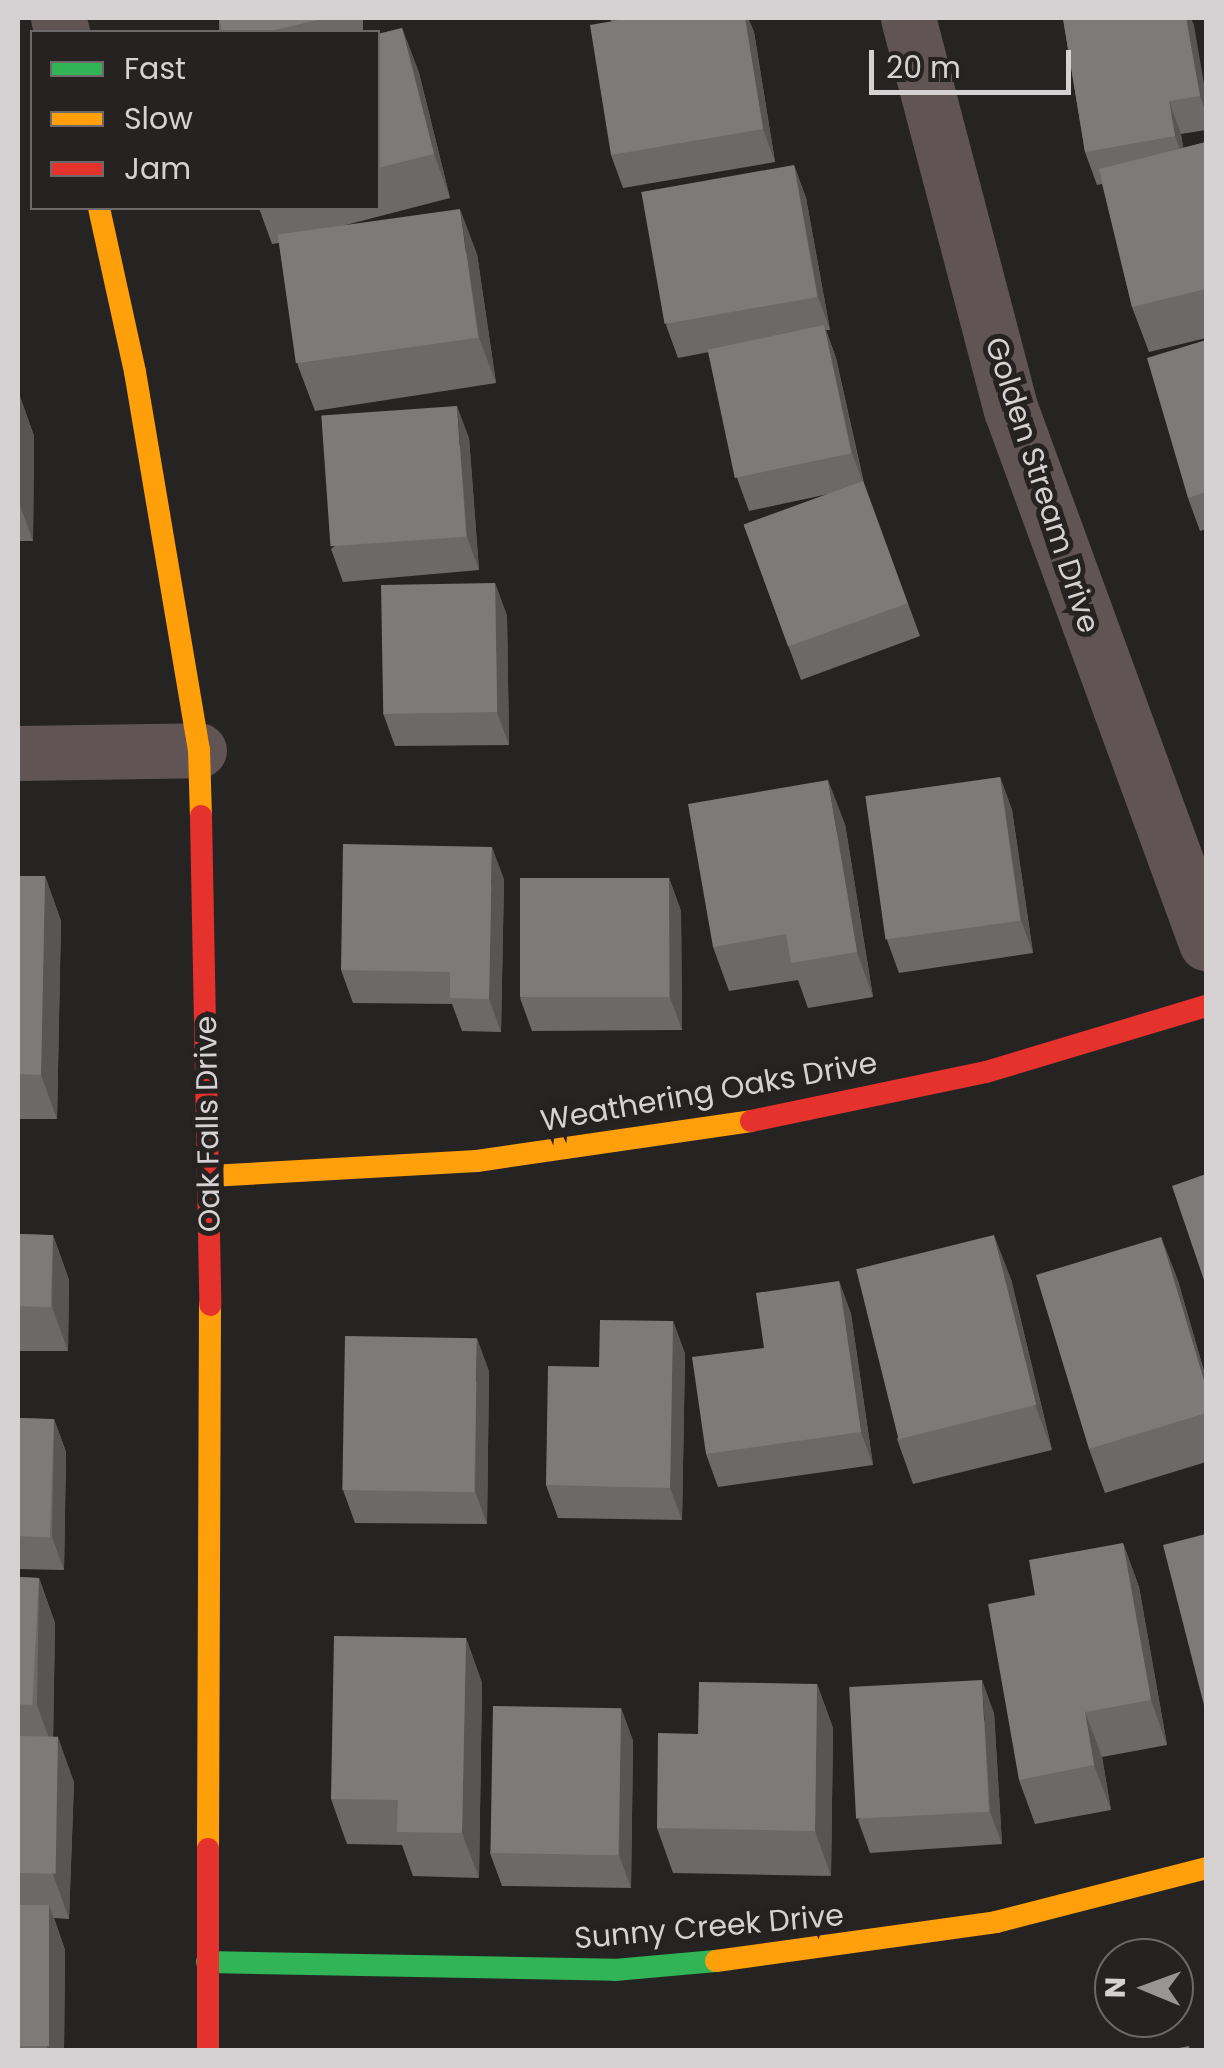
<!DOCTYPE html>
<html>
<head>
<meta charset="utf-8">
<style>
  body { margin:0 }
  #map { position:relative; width:1224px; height:2068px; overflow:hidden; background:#262323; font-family:Poppins,sans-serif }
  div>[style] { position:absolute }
  .street>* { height:55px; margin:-27.5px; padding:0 27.5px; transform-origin:27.5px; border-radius:27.5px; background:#605455 }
  .fast>* { height:22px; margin:-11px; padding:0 11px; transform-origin:11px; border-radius:11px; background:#30b455 }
  .slow>* { height:22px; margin:-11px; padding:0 11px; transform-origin:11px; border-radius:11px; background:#ff9f0a }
  .jam>* { height:22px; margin:-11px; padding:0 11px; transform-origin:11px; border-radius:11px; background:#e5322d }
  .wall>* { inset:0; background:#6b6a69; transform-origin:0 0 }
  .shaded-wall>* { inset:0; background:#575655 }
  .building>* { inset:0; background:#7c7b7a; transform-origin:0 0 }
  span { translate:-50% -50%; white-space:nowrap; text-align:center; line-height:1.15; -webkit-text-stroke:10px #272222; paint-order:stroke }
  .street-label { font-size:30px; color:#d6d2d3 }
  .frame { position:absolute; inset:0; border:20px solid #d6d2d3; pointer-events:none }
  .legend { position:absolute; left:30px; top:30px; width:350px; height:180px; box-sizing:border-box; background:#272222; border:2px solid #6d6869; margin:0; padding:12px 18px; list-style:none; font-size:30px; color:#d6d2d3 }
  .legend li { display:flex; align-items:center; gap:20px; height:50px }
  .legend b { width:50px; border:2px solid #6d6869 }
  .north { position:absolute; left:1094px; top:1938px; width:100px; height:100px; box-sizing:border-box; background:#272222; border:2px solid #6d6869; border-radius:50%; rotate:271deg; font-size:28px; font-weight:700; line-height:40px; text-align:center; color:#d6d2d3 }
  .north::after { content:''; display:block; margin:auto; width:35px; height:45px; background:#989595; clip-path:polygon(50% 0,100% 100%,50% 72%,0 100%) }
  .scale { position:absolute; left:869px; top:50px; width:202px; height:45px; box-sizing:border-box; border:5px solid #d6d2d3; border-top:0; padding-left:12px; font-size:30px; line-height:35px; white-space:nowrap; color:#d6d2d3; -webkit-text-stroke:8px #272222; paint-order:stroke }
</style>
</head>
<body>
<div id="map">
  <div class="street">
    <i style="left:58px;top:18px;width:15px;rotate:74deg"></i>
    <i style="left:908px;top:18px;width:405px;rotate:75.3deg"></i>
    <i style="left:1011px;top:410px;width:568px;rotate:69.9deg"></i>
    <i style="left:18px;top:753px;width:181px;rotate:-0.9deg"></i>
  </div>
  <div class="fast">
    <i style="left:207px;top:1962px;width:408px;rotate:1.1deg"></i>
    <i style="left:615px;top:1970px;width:101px;rotate:-5.1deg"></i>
  </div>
  <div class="slow">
    <i style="left:99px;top:208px;width:168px;rotate:77.6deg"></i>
    <i style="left:135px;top:372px;width:383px;rotate:80.4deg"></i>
    <i style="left:199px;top:750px;width:66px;rotate:88.3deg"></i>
    <i style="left:210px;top:1176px;width:267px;rotate:-3.2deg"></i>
    <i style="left:477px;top:1161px;width:277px;rotate:-8.3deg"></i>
    <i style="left:208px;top:1849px;width:544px;rotate:-89.79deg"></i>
    <i style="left:716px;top:1961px;width:283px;rotate:-7.9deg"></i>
    <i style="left:996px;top:1922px;width:217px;rotate:-14.4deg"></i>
  </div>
  <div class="jam">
    <i style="left:201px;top:816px;width:489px;rotate:88.9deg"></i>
    <i style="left:751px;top:1121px;width:240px;rotate:-11.8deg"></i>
    <i style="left:986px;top:1072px;width:230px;rotate:-16.7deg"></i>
    <i style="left:208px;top:2050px;width:201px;rotate:-90deg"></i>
  </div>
  <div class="wall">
    <i style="left:219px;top:18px;width:144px;height:14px"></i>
    <i style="clip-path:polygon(611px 18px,748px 18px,754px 32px,775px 162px,623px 188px,611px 155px)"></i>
    <i style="clip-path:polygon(1055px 18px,1191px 18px,1206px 96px,1206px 130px,1181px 134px,1183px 148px,1206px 142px,1206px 338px,1149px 352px,1132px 307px,1102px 184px,1097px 185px,1085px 152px,1063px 19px,1056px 20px)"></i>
    <i style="clip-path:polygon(402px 28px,419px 73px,450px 198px,338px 227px,477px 254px,496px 383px,315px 411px,298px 366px,279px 243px,272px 244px,259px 208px,378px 208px,378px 34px)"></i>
    <i style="clip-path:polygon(794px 165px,806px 198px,830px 330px,826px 330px,836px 358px,864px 483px,920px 636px,801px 680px,744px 526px,833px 493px,749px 511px,737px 478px,709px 352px,678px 358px,666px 325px)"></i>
    <i style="clip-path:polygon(1206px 340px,1206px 529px,1200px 531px,1188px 498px)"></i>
    <i style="clip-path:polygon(18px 391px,34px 436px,33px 541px,18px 541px)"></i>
    <i style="clip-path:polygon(469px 438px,479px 570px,343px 582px,331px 549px)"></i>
    <i style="clip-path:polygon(495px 583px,507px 616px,509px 745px,395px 746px,383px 713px)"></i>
    <i style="clip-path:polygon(1000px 777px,1012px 810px,1033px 953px,899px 973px,887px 940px)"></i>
    <i style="clip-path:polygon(845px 824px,873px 997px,808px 1008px,798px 980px,729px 991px,713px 947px)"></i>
    <i style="clip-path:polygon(18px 876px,45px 876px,61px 921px,57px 1119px,18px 1119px)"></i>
    <i style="clip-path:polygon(669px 878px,681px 911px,682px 1030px,532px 1031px,520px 998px)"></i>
    <i style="clip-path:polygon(504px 879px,501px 1032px,462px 1031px,452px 1004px,353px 1003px,341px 970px)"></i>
    <i style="clip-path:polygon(18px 1234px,53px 1235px,69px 1280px,68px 1351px,18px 1351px)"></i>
    <i style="clip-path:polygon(1161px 1237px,1178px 1281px,1206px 1378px,1206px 1462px,1105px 1493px,1089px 1449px)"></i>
    <i style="clip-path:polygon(1011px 1279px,1052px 1450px,913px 1484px,897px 1439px)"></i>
    <i style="clip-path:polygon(839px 1281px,851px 1314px,873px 1465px,718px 1487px,706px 1454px,764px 1348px)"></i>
    <i style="clip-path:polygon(673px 1321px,685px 1354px,682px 1520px,558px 1518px,546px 1485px,599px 1367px)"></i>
    <i style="clip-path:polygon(489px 1371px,487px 1524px,355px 1523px,343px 1490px)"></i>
    <i style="clip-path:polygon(18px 1418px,54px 1419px,66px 1452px,64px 1570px,18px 1569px)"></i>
    <i style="clip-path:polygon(1123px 1543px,1139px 1587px,1167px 1745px,1102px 1757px,1111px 1810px,1035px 1824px,1019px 1780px,1035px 1595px)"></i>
    <i style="clip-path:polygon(18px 1577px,39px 1578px,55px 1623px,53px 1737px,74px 1782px,69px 1919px,54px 1918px,65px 1950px,64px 2050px,18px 2050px)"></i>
    <i style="clip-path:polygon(466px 1638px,482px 1683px,479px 1878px,413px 1876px,402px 1845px,347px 1844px,331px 1799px)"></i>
    <i style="clip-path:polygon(817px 1684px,833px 1728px,831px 1876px,673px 1873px,657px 1828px,698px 1734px)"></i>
    <i style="clip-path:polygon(621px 1708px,633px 1741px,631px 1888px,502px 1886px,490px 1853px)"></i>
    <i style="clip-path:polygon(994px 1713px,1002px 1844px,870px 1853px,858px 1820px)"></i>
  </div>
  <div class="shaded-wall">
    <i style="clip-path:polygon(745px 18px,748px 18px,754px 32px,775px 162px,763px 129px)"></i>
    <i style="clip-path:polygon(1186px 18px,1191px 18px,1194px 25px,1206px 96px,1206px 113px,1200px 96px)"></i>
    <i style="clip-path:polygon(402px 28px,419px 73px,450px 198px,434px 154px)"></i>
    <i style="clip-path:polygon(1169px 101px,1181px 134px,1187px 169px,1175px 136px)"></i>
    <i style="clip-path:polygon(794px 165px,806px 198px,830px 330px,818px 297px)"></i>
    <i style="clip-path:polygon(460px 209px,477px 254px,496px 383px,479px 338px)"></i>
    <i style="clip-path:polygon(824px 325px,836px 358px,864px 486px,852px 453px)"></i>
    <i style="clip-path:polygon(18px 391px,34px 436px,33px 541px,18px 500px)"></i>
    <i style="clip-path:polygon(457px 406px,469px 438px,479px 570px,467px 537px)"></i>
    <i style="clip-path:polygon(495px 583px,507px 616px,509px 745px,497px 712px)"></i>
    <i style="clip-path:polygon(1000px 777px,1012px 810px,1033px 953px,1021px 920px)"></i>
    <i style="clip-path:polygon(828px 780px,845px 824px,873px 997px,857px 952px)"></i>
    <i style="clip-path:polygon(492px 847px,504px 879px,501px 1032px,489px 999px)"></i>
    <i style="clip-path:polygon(45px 876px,61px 921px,57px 1119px,41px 1075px)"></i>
    <i style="clip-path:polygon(669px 878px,681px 911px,682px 1030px,670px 997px)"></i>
    <i style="clip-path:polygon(53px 1235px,69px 1280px,68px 1351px,52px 1307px)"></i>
    <i style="clip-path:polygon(994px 1235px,1011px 1279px,1052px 1450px,1035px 1405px)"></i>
    <i style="clip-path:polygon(1161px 1237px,1178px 1281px,1206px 1378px,1206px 1387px)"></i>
    <i style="clip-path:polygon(839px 1281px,851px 1314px,873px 1465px,861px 1432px)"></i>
    <i style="clip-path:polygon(673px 1321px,685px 1354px,682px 1520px,670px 1488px)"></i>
    <i style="clip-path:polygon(477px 1338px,489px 1371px,487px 1524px,475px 1491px)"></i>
    <i style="clip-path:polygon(54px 1419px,66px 1452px,64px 1570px,52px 1537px)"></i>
    <i style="clip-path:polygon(1123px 1543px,1139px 1587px,1167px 1745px,1151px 1700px)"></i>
    <i style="clip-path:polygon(39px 1578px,55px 1623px,53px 1749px,37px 1705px)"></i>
    <i style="clip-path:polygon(466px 1638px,482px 1683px,479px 1878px,462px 1833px)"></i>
    <i style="clip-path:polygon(982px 1680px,994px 1713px,1002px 1844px,990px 1812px)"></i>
    <i style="clip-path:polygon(817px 1684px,833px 1728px,831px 1876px,815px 1831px)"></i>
    <i style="clip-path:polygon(621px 1708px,633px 1741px,631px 1888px,619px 1855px)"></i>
    <i style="clip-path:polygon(1085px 1712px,1102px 1757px,1111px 1810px,1094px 1765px)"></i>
    <i style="clip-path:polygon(58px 1737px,74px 1782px,69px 1919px,53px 1874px)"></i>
    <i style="clip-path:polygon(49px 1905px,65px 1950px,64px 2050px,48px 2050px,47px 2047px)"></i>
  </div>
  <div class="building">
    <i style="clip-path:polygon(219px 18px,326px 18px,266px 32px,222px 32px)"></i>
    <i style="clip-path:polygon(631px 18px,745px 18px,763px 129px,611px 155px,590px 25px)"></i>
    <i style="clip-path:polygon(1063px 18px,1186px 18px,1200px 96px,1169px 101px,1175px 136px,1085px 152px)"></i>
    <i style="clip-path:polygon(402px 28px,434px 154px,378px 168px,378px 34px)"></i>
    <i style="clip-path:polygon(1206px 142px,1206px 289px,1132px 307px,1099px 169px)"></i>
    <i style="left:794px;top:165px;width:134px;height:155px;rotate:80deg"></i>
    <i style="left:460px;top:209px;width:130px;height:184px;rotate:82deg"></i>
    <i style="left:824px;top:325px;width:131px;height:119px;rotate:78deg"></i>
    <i style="clip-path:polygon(1206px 340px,1206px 492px,1188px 498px,1147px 358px)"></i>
    <i style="left:457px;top:406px;width:131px;height:136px;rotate:86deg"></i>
    <i style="left:863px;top:481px;width:130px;height:127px;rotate:70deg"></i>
    <i style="left:495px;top:583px;width:129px;height:114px;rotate:89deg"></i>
    <i style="left:1000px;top:777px;width:145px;height:136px;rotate:82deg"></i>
    <i style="clip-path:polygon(828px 780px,857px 952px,791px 963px,786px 934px,713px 947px,688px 804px)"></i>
    <i style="clip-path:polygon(343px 844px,492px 847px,489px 999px,450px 998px,450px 972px,341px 970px)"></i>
    <i style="clip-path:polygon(18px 876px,45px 876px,41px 1075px,18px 1074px)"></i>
    <i style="left:669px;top:878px;width:119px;height:149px;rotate:90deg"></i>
    <i style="clip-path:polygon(1206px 1174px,1206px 1286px,1172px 1186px)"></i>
    <i style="left:18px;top:1234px;width:35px;height:72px;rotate:2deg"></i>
    <i style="left:994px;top:1235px;width:175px;height:142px;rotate:76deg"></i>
    <i style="clip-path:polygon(1161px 1237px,1206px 1387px,1206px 1413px,1089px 1449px,1036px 1275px)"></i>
    <i style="clip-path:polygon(839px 1281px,861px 1432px,706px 1454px,692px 1357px,764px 1348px,756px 1293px)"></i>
    <i style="clip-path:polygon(600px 1320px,673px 1321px,670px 1488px,546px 1485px,548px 1366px,599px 1367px)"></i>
    <i style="left:345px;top:1336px;width:132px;height:154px;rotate:1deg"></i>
    <i style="left:18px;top:1418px;width:36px;height:118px;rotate:2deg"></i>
    <i style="clip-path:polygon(1206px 1534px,1206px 1713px,1163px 1545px)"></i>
    <i style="clip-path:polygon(1123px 1543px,1151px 1700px,1085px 1712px,1094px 1765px,1019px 1780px,988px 1604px,1035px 1595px,1029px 1560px)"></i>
    <i style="left:18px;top:1577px;width:21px;height:127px;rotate:3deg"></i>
    <i style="clip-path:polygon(334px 1636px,466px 1638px,462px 1833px,397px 1832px,398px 1800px,331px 1799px)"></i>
    <i style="left:982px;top:1680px;width:132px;height:133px;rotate:87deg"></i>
    <i style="clip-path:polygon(699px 1682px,817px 1684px,815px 1831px,657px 1828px,658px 1733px,698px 1734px)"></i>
    <i style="left:493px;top:1706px;width:128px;height:147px;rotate:1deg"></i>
    <i style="left:18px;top:1736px;width:40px;height:137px;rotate:1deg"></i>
    <i style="left:18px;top:1905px;width:31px;height:141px"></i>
    <i style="clip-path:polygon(1189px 2046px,1190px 2050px,1169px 2050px)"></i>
  </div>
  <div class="street-label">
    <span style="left:1042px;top:485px;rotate:72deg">Golden Stream Drive</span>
    <span style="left:709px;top:1092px;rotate:-10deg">Weathering Oaks Drive</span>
    <span style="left:208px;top:1124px;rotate:-91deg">Oak Falls Drive</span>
    <span style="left:709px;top:1927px;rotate:-5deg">Sunny Creek Drive</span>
  </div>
  <div class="frame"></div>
  <ul class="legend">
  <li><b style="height:12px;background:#30b455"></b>Fast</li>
  <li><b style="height:12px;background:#ff9f0a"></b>Slow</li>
  <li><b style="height:12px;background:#e5322d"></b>Jam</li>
  </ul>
  <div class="north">N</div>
  <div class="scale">20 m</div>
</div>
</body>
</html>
